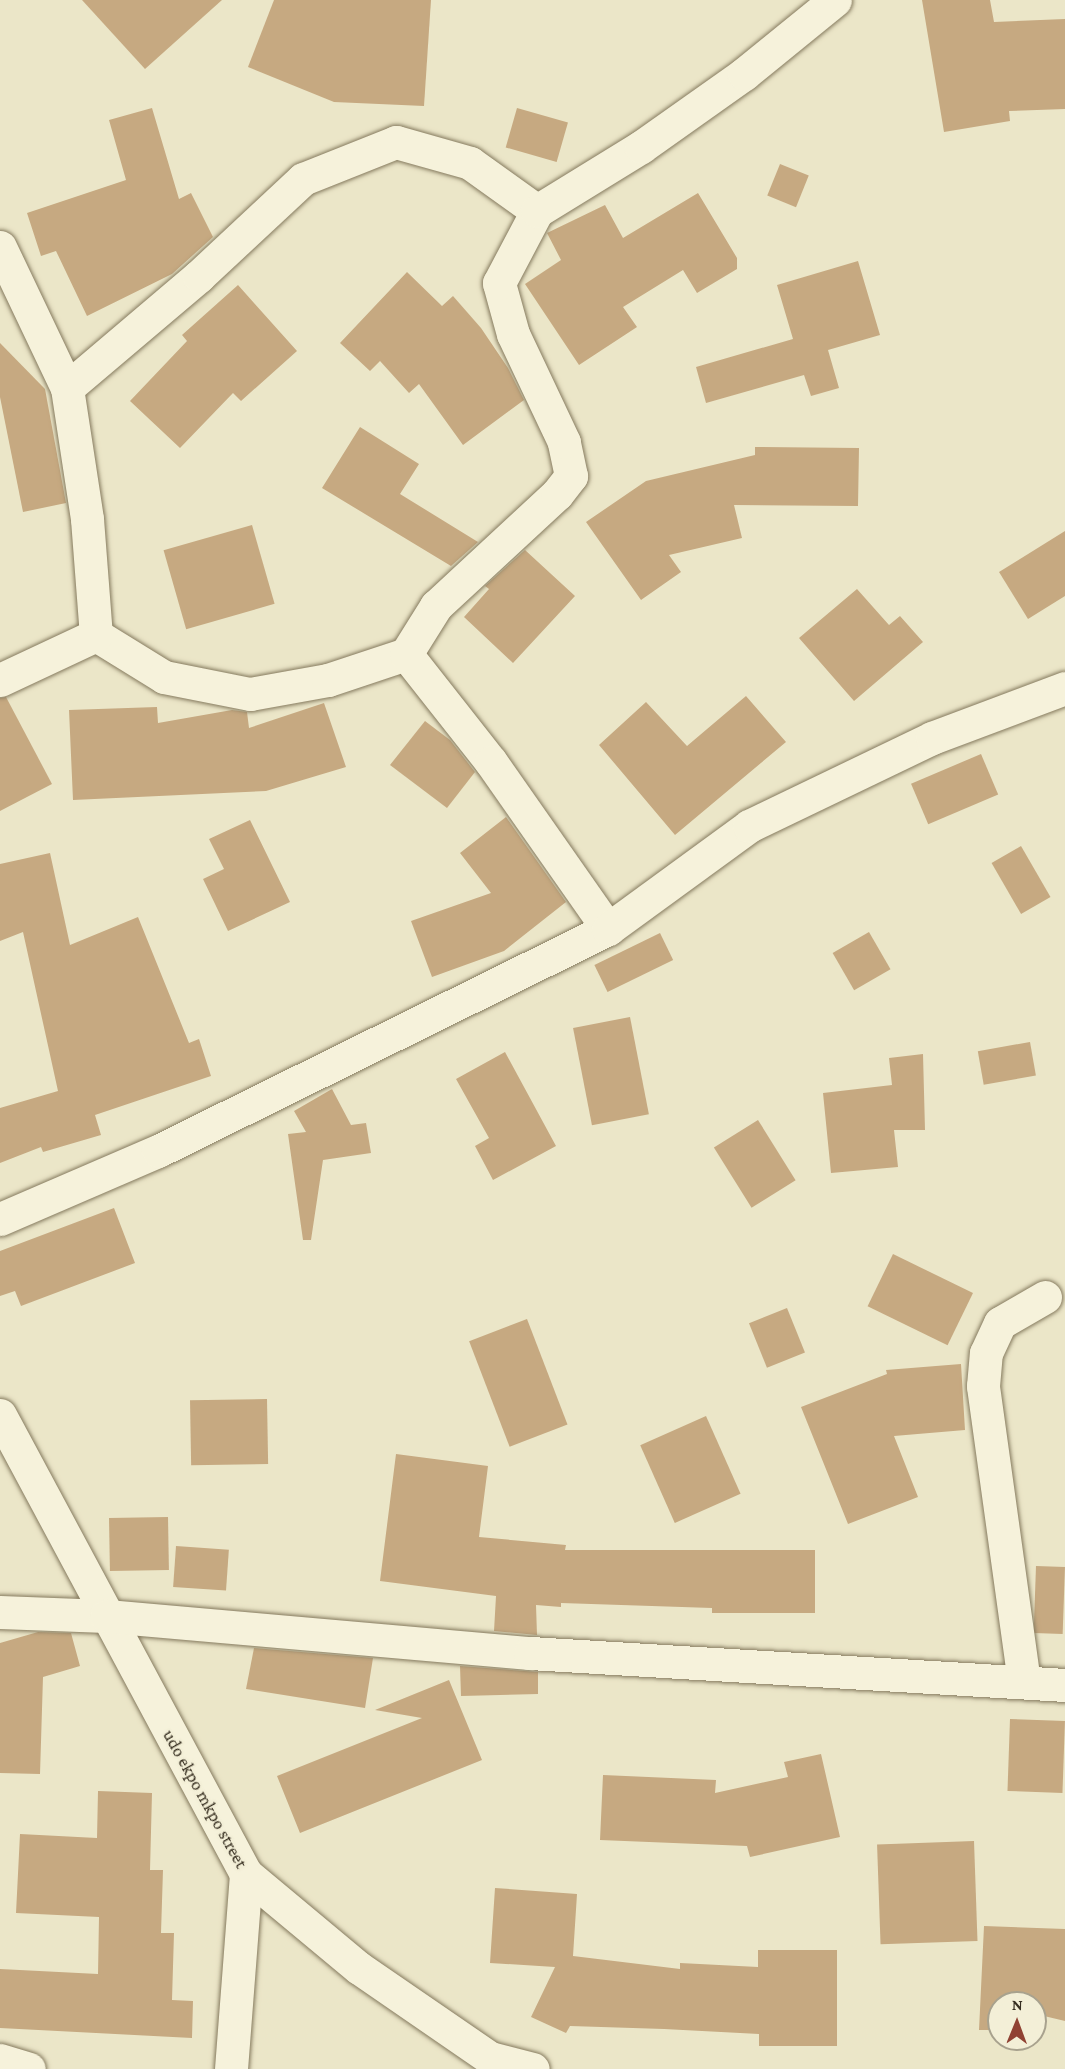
<!DOCTYPE html>
<html>
<head>
<meta charset="utf-8">
<style>
  body { margin:0 }
  #map { position:relative; width:1065px; height:2069px; overflow:hidden; background:#ebe6c8; font-family:"Crimson Pro",serif }
  div>[style] { position:absolute }
  .building>* { inset:0; background:#c6a981; transform-origin:0 0 }
  .roads { filter:drop-shadow(0 0 2px #857a5e) drop-shadow(0 0 2px #857a5e) }
  .street>* { height:33px; margin:-16.5px; padding:0 16.5px; transform-origin:16.5px; border-radius:16.5px; background:#f6f2db }
  span { translate:-50% -50%; white-space:nowrap; text-align:center; line-height:1.15; -webkit-text-stroke:5px #f3efd7; paint-order:stroke }
  .street-label { font-size:18px; color:#372f21 }
  .north { position:absolute; left:987px; top:1991px; width:60px; height:60px; box-sizing:border-box; background:#f3efd7; border:2px solid #a8a28e; border-radius:50%; rotate:1deg; font-size:16px; font-weight:700; line-height:24px; text-align:center; color:#372f21 }
  .north::after { content:''; display:block; margin:auto; width:21px; height:27px; background:#904233; clip-path:polygon(50% 0,100% 100%,50% 72%,0 100%) }
</style>
</head>
<body>
<div id="map">
  <div class="building">
    <i style="clip-path:polygon(82px 0,222px 0,145px 69px)"></i>
    <i style="clip-path:polygon(274px 0,431px 0,424px 106px,334px 102px,248px 67px)"></i>
    <i style="clip-path:polygon(922px 0,990px 0,994px 22px,1065px 19px,1065px 109px,1009px 111px,1010px 121px,944px 132px)"></i>
    <i style="clip-path:polygon(152px 108px,179px 199px,191px 193px,213px 237px,172px 274px,87px 316px,56px 251px,41px 256px,27px 213px,126px 180px,109px 120px)"></i>
    <i style="left:517px;top:108px;width:53px;height:41px;rotate:16deg"></i>
    <i style="left:780px;top:164px;width:31px;height:34px;rotate:22deg"></i>
    <i style="clip-path:polygon(698px 193px,737px 258px,737px 269px,697px 293px,683px 270px,623px 307px,637px 327px,579px 365px,525px 284px,561px 260px,547px 233px,605px 205px,623px 238px)"></i>
    <i style="clip-path:polygon(858px 261px,880px 335px,828px 350px,839px 388px,811px 396px,804px 375px,706px 403px,696px 367px,793px 339px,777px 285px)"></i>
    <i style="clip-path:polygon(407px 272px,442px 306px,453px 296px,481px 328px,508px 368px,524px 400px,463px 445px,419px 384px,409px 393px,380px 361px,370px 371px,340px 343px)"></i>
    <i style="clip-path:polygon(238px 285px,297px 351px,241px 401px,233px 393px,180px 448px,130px 401px,187px 341px,182px 335px)"></i>
    <i style="clip-path:polygon(0 343px,45px 389px,66px 503px,23px 512px,0 397px)"></i>
    <i style="clip-path:polygon(360px 427px,419px 464px,400px 494px,478px 542px,451px 566px,322px 488px)"></i>
    <i style="clip-path:polygon(755px 447px,859px 448px,858px 506px,734px 505px,742px 538px,669px 555px,681px 572px,641px 600px,586px 522px,646px 481px,755px 455px)"></i>
    <i style="left:252px;top:525px;width:82px;height:92px;rotate:74deg"></i>
    <i style="clip-path:polygon(1065px 531px,1065px 596px,1028px 619px,999px 572px)"></i>
    <i style="clip-path:polygon(525px 550px,575px 596px,513px 663px,464px 617px,489px 589px,485px 586px)"></i>
    <i style="clip-path:polygon(857px 589px,889px 625px,900px 616px,923px 642px,854px 701px,799px 638px)"></i>
    <i style="clip-path:polygon(746px 696px,786px 742px,675px 835px,599px 745px,646px 702px,687px 746px)"></i>
    <i style="clip-path:polygon(6px 697px,52px 784px,0 811px,0 698px)"></i>
    <i style="clip-path:polygon(324px 703px,346px 767px,266px 791px,73px 800px,69px 710px,157px 707px,158px 723px,232px 710px,247px 712px,249px 728px)"></i>
    <i style="clip-path:polygon(425px 721px,450px 740px,475px 772px,447px 808px,390px 765px)"></i>
    <i style="left:981px;top:754px;width:44px;height:76px;rotate:67deg"></i>
    <i style="clip-path:polygon(506px 817px,566px 902px,504px 951px,432px 977px,411px 921px,491px 893px,460px 853px)"></i>
    <i style="clip-path:polygon(250px 820px,290px 902px,228px 931px,203px 879px,224px 869px,209px 839px)"></i>
    <i style="left:1021px;top:846px;width:59px;height:34px;rotate:60deg"></i>
    <i style="clip-path:polygon(50px 853px,70px 945px,138px 917px,189px 1043px,199px 1039px,211px 1076px,95px 1115px,101px 1135px,43px 1152px,41px 1147px,0 1163px,0 1108px,58px 1091px,23px 932px,0 941px,0 864px)"></i>
    <i style="left:869px;top:932px;width:43px;height:42px;rotate:60deg"></i>
    <i style="left:660px;top:933px;width:30px;height:73px;rotate:64deg"></i>
    <i style="left:630px;top:1017px;width:99px;height:58px;rotate:79deg"></i>
    <i style="left:1030px;top:1042px;width:34px;height:53px;rotate:80deg"></i>
    <i style="clip-path:polygon(505px 1052px,556px 1146px,493px 1180px,475px 1146px,489px 1138px,456px 1079px)"></i>
    <i style="clip-path:polygon(923px 1054px,925px 1130px,894px 1130px,898px 1167px,831px 1173px,823px 1093px,892px 1085px,889px 1058px)"></i>
    <i style="clip-path:polygon(332px 1089px,351px 1125px,366px 1123px,371px 1153px,323px 1160px,311px 1240px,303px 1240px,288px 1134px,306px 1132px,294px 1111px)"></i>
    <i style="left:758px;top:1120px;width:71px;height:52px;rotate:58deg"></i>
    <i style="clip-path:polygon(114px 1208px,135px 1263px,21px 1306px,15px 1291px,0 1296px,0 1251px)"></i>
    <i style="left:893px;top:1254px;width:89px;height:58px;rotate:26deg"></i>
    <i style="left:787px;top:1308px;width:48px;height:41px;rotate:68deg"></i>
    <i style="left:527px;top:1319px;width:113px;height:62px;rotate:69deg"></i>
    <i style="clip-path:polygon(961px 1364px,965px 1430px,894px 1436px,918px 1497px,848px 1524px,801px 1407px,887px 1374px,886px 1370px)"></i>
    <i style="left:267px;top:1399px;width:65px;height:77px;rotate:89deg"></i>
    <i style="left:706px;top:1416px;width:85px;height:72px;rotate:66deg"></i>
    <i style="clip-path:polygon(396px 1454px,488px 1466px,479px 1537px,566px 1545px,565px 1550px,815px 1550px,815px 1613px,712px 1613px,712px 1608px,561px 1603px,561px 1607px,536px 1605px,537px 1635px,494px 1631px,496px 1596px,380px 1581px)"></i>
    <i style="left:168px;top:1517px;width:53px;height:59px;rotate:89deg"></i>
    <i style="left:176px;top:1546px;width:53px;height:41px;rotate:4deg"></i>
    <i style="left:1036px;top:1566px;width:29px;height:67px;rotate:2deg"></i>
    <i style="clip-path:polygon(38px 1632px,71px 1633px,80px 1666px,43px 1677px,40px 1774px,0 1773px,0 1643px)"></i>
    <i style="clip-path:polygon(254px 1648px,373px 1658px,365px 1708px,246px 1689px)"></i>
    <i style="clip-path:polygon(460px 1666px,538px 1672px,538px 1694px,461px 1696px)"></i>
    <i style="clip-path:polygon(449px 1680px,482px 1760px,300px 1833px,277px 1776px,422px 1718px,375px 1710px)"></i>
    <i style="left:1010px;top:1719px;width:55px;height:72px;rotate:2deg"></i>
    <i style="clip-path:polygon(821px 1754px,840px 1837px,750px 1857px,747px 1846px,600px 1840px,603px 1775px,716px 1780px,715px 1793px,788px 1777px,784px 1762px)"></i>
    <i style="clip-path:polygon(98px 1791px,152px 1793px,150px 1870px,163px 1870px,161px 1933px,174px 1933px,172px 2000px,193px 2001px,192px 2038px,0 2028px,0 1969px,98px 1974px,99px 1917px,16px 1913px,20px 1834px,97px 1838px)"></i>
    <i style="left:974px;top:1841px;width:100px;height:97px;rotate:88deg"></i>
    <i style="clip-path:polygon(495px 1888px,577px 1894px,573px 1956px,680px 1969px,680px 1963px,758px 1967px,758px 1950px,837px 1950px,837px 2046px,759px 2046px,759px 2034px,664px 2029px,570px 2026px,566px 2033px,531px 2017px,555px 1967px,490px 1963px)"></i>
    <i style="clip-path:polygon(984px 1926px,1065px 1929px,1065px 2021px,1044px 2016px,1043px 2032px,1035px 2032px,1035px 2003px,999px 2003px,999px 2030px,979px 2030px)"></i>
  </div>
  <div class="roads">
    <div class="street">
      <i style="left:0;top:247px;width:156px;rotate:64.6deg"></i>
      <i style="left:67px;top:388px;width:133px;rotate:81.3deg"></i>
      <i style="left:87px;top:519px;width:116px;rotate:85.6deg"></i>
      <i style="left:67px;top:388px;width:173px;rotate:-40.3deg"></i>
      <i style="left:199px;top:276px;width:142px;rotate:-43deg"></i>
      <i style="left:303px;top:179px;width:100px;rotate:-21.7deg"></i>
      <i style="left:396px;top:142px;width:77px;rotate:15.8deg"></i>
      <i style="left:470px;top:163px;width:82px;rotate:35.6deg"></i>
      <i style="left:96px;top:635px;width:80px;rotate:31.7deg"></i>
      <i style="left:164px;top:677px;width:88px;rotate:11.2deg"></i>
      <i style="left:250px;top:694px;width:79px;rotate:-10.2deg"></i>
      <i style="left:328px;top:680px;width:82px;rotate:-18.4deg"></i>
      <i style="left:406px;top:654px;width:137px;rotate:51.8deg"></i>
      <i style="left:491px;top:762px;width:204px;rotate:55deg"></i>
      <i style="left:406px;top:654px;width:57px;rotate:-58deg"></i>
      <i style="left:436px;top:606px;width:165px;rotate:-42.8deg"></i>
      <i style="left:557px;top:494px;width:23px;rotate:-52deg"></i>
      <i style="left:571px;top:476px;width:35px;rotate:-102deg"></i>
      <i style="left:564px;top:442px;width:119px;rotate:-115.3deg"></i>
      <i style="left:513px;top:334px;width:53px;rotate:-105.4deg"></i>
      <i style="left:499px;top:283px;width:81px;rotate:-62.2deg"></i>
      <i style="left:537px;top:211px;width:122px;rotate:-31.6deg"></i>
      <i style="left:641px;top:147px;width:126px;rotate:-35.3deg"></i>
      <i style="left:744px;top:74px;width:117px;rotate:-39.1deg"></i>
      <i style="left:0;top:680px;width:106px;rotate:-25.1deg"></i>
      <i style="left:0;top:1219px;width:172px;rotate:-23.3deg"></i>
      <i style="left:158px;top:1151px;width:502px;rotate:-26.26deg"></i>
      <i style="left:608px;top:929px;width:175px;rotate:-36.1deg"></i>
      <i style="left:749px;top:826px;width:203px;rotate:-25.7deg"></i>
      <i style="left:932px;top:738px;width:142px;rotate:-20.6deg"></i>
      <i style="left:0;top:1415px;width:521px;rotate:61.81deg"></i>
      <i style="left:246px;top:1874px;width:147px;rotate:39.8deg"></i>
      <i style="left:359px;top:1968px;width:159px;rotate:34.5deg"></i>
      <i style="left:490px;top:2058px;width:44px;rotate:14.3deg"></i>
      <i style="left:0;top:1612px;width:106px;rotate:2.2deg"></i>
      <i style="left:106px;top:1616px;width:426px;rotate:5deg"></i>
      <i style="left:530px;top:1653px;width:536px;rotate:3.42deg"></i>
      <i style="left:1024px;top:1682px;width:299px;rotate:-97.9deg"></i>
      <i style="left:983px;top:1386px;width:33px;rotate:-85deg"></i>
      <i style="left:986px;top:1353px;width:33px;rotate:-65deg"></i>
      <i style="left:1000px;top:1323px;width:52px;rotate:-30deg"></i>
      <i style="left:0;top:2060px;width:30px;rotate:17deg"></i>
      <i style="left:231px;top:2069px;width:196px;rotate:-85.6deg"></i>
    </div>
  </div>
  <div class="street-label">
    <span style="left:205px;top:1799px;rotate:61deg">udo ekpo mkpo street</span>
  </div>
  <div class="north">N</div>
</div>
</body>
</html>
